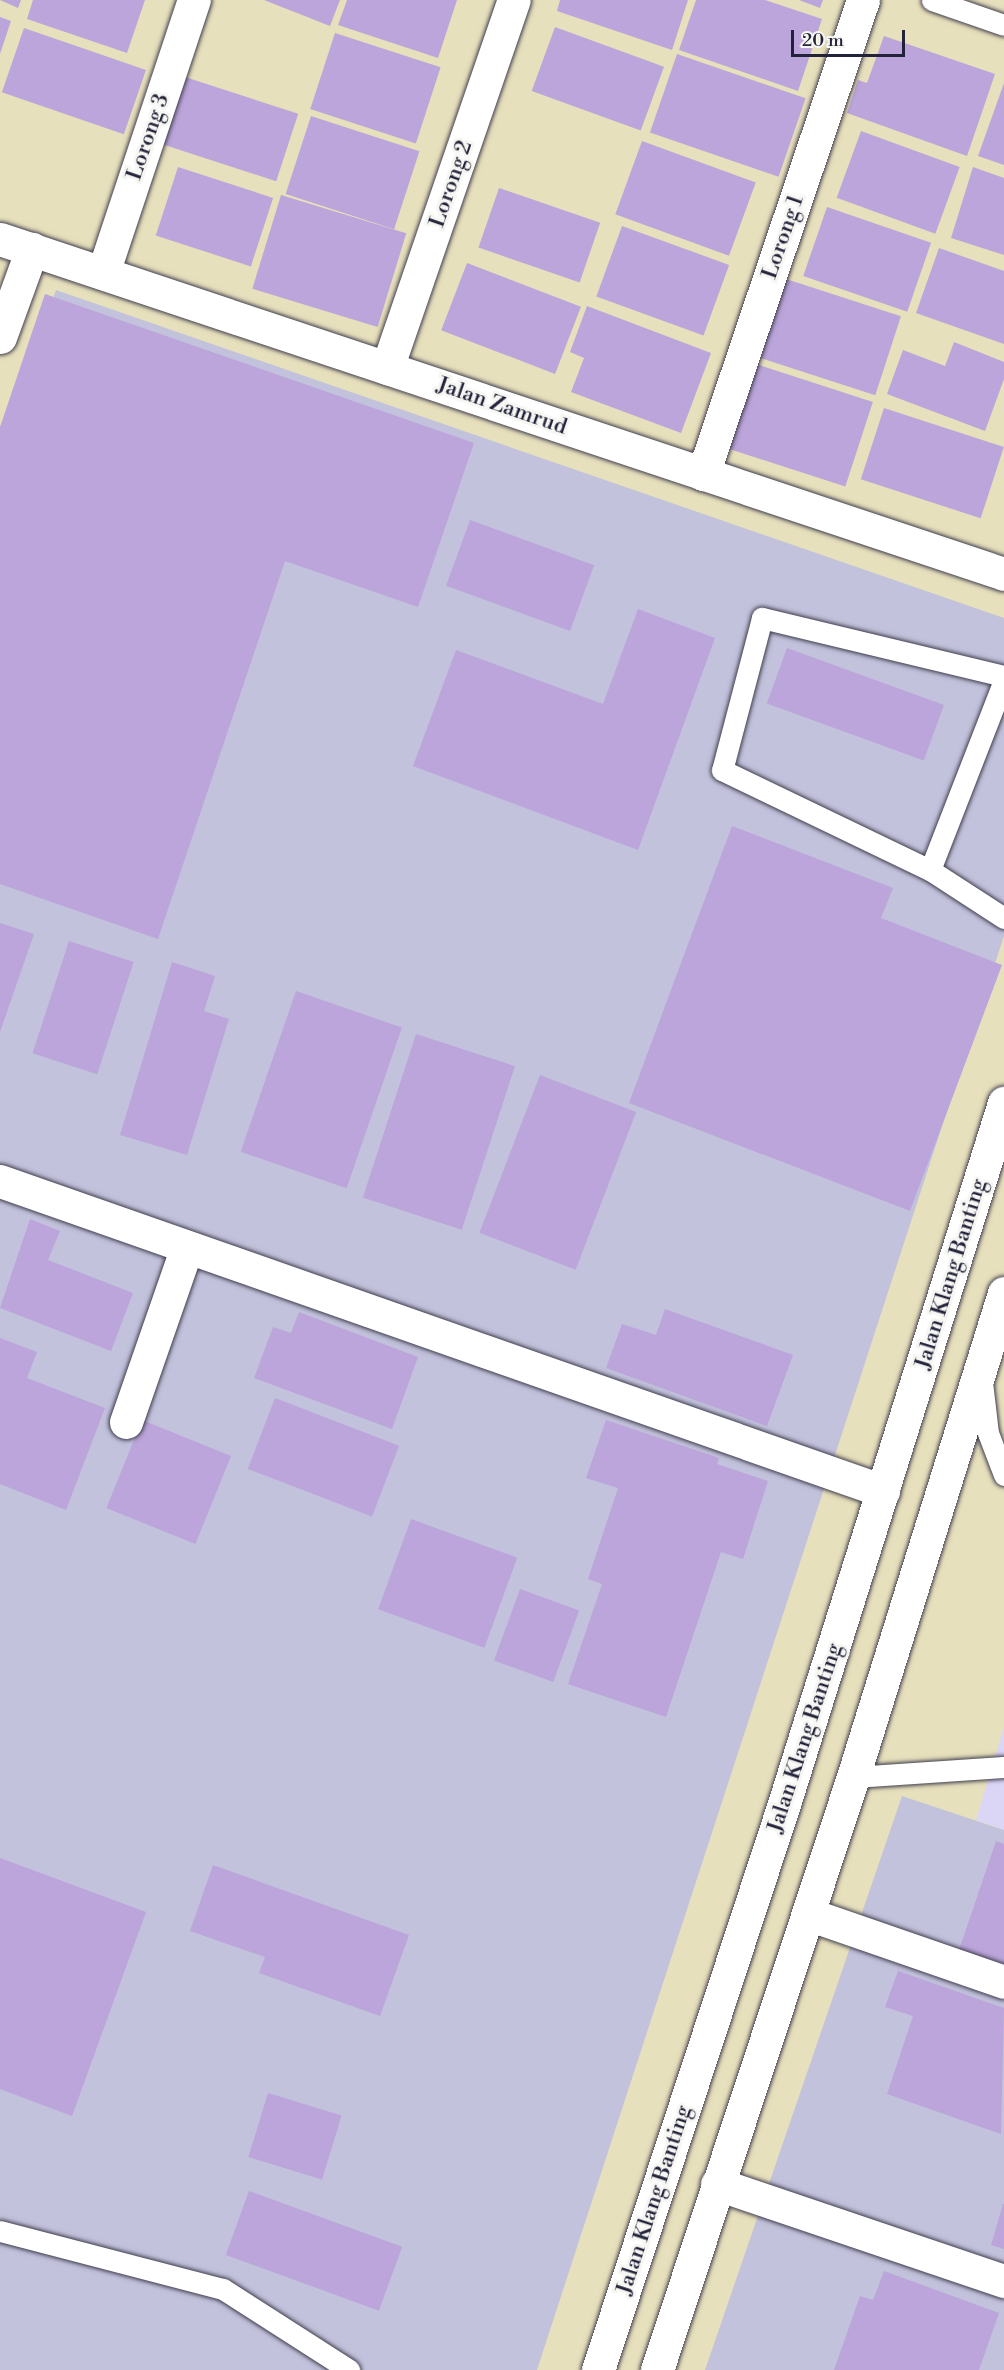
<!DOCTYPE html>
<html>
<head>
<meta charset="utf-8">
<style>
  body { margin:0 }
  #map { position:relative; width:1004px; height:2370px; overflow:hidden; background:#e7e0bc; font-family:"Libre Bodoni",serif }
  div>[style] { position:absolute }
  .built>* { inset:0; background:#dcd6f6 }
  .industrial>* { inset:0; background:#c2c2dc }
  .building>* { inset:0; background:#bba5da; transform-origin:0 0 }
  .roads { filter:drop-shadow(0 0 2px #403e4e) drop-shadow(0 0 2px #403e4e) }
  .service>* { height:21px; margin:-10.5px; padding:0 10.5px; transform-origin:10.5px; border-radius:10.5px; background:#fff }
  .minor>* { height:33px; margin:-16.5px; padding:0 16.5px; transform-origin:16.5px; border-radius:16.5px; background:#fff }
  .trunk>* { height:33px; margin:-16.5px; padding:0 16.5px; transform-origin:16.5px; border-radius:16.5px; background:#fff }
  span { translate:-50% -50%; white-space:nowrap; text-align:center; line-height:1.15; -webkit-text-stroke:6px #f6f6f2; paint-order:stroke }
  .street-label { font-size:22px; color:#22223b }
  .scale { position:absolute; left:791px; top:30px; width:114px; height:27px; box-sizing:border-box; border:3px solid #22223b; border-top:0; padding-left:8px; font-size:18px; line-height:21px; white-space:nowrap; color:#22223b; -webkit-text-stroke:4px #f6f6f2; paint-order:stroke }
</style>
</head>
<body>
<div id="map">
  <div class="built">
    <i style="clip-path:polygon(1004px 1727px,1004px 1830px,976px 1820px)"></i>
  </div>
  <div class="industrial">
    <i style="clip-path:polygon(56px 290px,1004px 618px,1004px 936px,537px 2370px,0 2370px,0 451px)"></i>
    <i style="clip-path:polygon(902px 1796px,1004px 1830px,1004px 2370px,705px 2370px)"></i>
  </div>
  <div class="building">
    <i style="clip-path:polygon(0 0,21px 0,18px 8px)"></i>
    <i style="clip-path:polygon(33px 0,145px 0,127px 53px,27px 19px)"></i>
    <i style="clip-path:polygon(264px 0,340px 0,330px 26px)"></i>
    <i style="clip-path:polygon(347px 0,457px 0,438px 58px,338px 25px)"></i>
    <i style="clip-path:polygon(560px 0,688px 0,672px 50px,557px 11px)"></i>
    <i style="clip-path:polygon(696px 0,765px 0,822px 19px,798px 91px,679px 50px)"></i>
    <i style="clip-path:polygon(799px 0,823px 0,820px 8px)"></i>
    <i style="clip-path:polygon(0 17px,11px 21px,0 54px)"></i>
    <i style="left:555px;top:27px;width:116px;height:68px;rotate:20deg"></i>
    <i style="left:24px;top:28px;width:129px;height:68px;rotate:19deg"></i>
    <i style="left:335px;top:33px;width:111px;height:80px;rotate:18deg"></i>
    <i style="clip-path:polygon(884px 36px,995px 74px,967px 156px,847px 113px,858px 80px,867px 83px)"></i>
    <i style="left:677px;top:54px;width:136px;height:83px;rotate:19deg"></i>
    <i style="left:185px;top:77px;width:119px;height:71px;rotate:18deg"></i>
    <i style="clip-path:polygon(1004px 83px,1004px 165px,978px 156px)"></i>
    <i style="left:311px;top:116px;width:114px;height:82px;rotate:18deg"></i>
    <i style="left:861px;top:131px;width:105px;height:71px;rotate:20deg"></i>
    <i style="left:642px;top:141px;width:121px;height:78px;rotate:20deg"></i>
    <i style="left:178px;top:167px;width:100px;height:72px;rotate:18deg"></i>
    <i style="clip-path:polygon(973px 167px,1004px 178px,1004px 255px,951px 238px)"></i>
    <i style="left:499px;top:188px;width:107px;height:63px;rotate:19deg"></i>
    <i style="left:281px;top:195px;width:131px;height:98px;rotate:17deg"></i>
    <i style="left:827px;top:207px;width:110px;height:73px;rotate:19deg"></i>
    <i style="left:622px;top:226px;width:114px;height:75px;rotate:20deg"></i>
    <i style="clip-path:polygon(939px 248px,1004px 271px,1004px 344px,916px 313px)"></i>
    <i style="left:467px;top:263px;width:122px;height:72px;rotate:21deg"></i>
    <i style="left:783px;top:278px;width:124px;height:83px;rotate:18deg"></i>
    <i style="clip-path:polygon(45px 294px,474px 443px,418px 607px,285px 561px,158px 939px,0 884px,0 427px)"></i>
    <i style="clip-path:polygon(587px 306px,711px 353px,681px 433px,571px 392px,584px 358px,570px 352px)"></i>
    <i style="clip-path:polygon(954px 342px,1004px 362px,1004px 379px,985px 431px,887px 394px,903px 350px,945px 366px)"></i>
    <i style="left:753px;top:363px;width:126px;height:89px;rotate:18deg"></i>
    <i style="left:884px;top:408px;width:126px;height:75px;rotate:18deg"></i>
    <i style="left:470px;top:520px;width:132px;height:70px;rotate:20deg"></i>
    <i style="clip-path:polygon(638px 609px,715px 638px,638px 850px,413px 766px,456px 650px,603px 704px)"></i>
    <i style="left:787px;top:648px;width:167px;height:59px;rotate:20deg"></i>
    <i style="clip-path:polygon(732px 826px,893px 888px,881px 918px,1002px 965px,910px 1211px,629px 1103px)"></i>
    <i style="clip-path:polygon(0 923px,34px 934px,0 1032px)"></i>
    <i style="left:69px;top:941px;width:68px;height:118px;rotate:18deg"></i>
    <i style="clip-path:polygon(172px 962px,215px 976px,204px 1011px,229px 1019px,187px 1155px,120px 1135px)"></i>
    <i style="left:296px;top:991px;width:112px;height:170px;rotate:19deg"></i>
    <i style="left:416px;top:1034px;width:104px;height:172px;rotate:18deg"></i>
    <i style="left:540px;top:1075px;width:103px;height:169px;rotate:21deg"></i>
    <i style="clip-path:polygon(30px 1219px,60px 1231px,48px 1260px,133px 1293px,111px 1351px,0 1308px)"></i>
    <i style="clip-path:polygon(665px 1309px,793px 1355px,767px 1426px,606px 1368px,622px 1324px,656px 1335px)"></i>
    <i style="clip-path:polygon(299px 1312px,418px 1357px,392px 1429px,254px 1378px,273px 1327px,291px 1333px)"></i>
    <i style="clip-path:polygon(0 1338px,37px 1352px,27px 1378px,105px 1408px,66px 1510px,0 1484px)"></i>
    <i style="left:275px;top:1398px;width:133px;height:76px;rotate:21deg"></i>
    <i style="left:142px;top:1420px;width:96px;height:95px;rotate:22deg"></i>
    <i style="clip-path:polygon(606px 1420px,719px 1458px,717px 1464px,768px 1481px,743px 1559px,721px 1552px,666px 1717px,568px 1684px,602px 1584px,588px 1579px,618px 1488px,586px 1478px)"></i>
    <i style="left:411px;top:1519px;width:113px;height:96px;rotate:20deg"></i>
    <i style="left:520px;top:1589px;width:63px;height:76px;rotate:20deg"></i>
    <i style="clip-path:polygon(996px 1841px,1004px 1844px,1004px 1969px,958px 1953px)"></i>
    <i style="clip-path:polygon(0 1858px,146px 1912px,72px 2116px,0 2089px)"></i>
    <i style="clip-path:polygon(213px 1865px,409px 1935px,380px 2016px,259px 1973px,265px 1957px,190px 1931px)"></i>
    <i style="clip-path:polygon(898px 1971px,1004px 2008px,1001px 2134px,887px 2094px,913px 2016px,885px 2007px)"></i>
    <i style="left:268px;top:2093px;width:77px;height:67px;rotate:17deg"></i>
    <i style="left:249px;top:2191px;width:163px;height:68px;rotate:20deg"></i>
    <i style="clip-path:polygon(1003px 2204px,1004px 2204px,1004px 2249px,991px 2245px)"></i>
    <i style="clip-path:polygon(884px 2271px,999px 2313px,979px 2370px,834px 2370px,860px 2296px,873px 2300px)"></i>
  </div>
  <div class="roads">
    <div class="service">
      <i style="left:932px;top:0;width:76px;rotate:19.1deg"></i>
      <i style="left:1004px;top:676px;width:249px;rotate:-166.5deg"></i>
      <i style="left:762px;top:618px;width:157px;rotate:104.7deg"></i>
      <i style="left:722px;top:770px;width:231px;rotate:25.7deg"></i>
      <i style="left:930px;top:870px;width:88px;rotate:33deg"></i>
      <i style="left:930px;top:870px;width:204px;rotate:-68.7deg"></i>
      <i style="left:982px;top:1382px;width:51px;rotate:83.3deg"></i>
      <i style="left:988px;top:1433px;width:45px;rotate:69.1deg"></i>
      <i style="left:853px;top:1777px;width:151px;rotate:-3.8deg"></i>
      <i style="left:0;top:2231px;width:230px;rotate:14.6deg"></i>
      <i style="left:223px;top:2289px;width:150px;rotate:32.7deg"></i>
    </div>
    <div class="minor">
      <i style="left:0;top:239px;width:1058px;rotate:18.45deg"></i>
      <i style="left:103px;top:273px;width:288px;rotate:-71.6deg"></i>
      <i style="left:0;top:337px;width:94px;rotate:-70deg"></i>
      <i style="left:387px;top:368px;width:389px;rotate:-71deg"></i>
      <i style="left:703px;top:474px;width:500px;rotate:-71.35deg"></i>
      <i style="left:0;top:1181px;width:936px;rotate:19.34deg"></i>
      <i style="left:126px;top:1422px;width:185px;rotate:-70.8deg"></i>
      <i style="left:808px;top:1914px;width:207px;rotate:19.1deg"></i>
      <i style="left:717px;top:2184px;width:303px;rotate:18.7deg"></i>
    </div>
    <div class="trunk">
      <i style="left:598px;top:2370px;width:596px;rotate:-71.81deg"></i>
      <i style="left:784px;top:1804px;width:735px;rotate:-72.58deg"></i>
      <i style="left:657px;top:2370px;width:625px;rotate:-71.71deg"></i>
      <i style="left:853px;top:1777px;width:507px;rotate:-72.67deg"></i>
    </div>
  </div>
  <div class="street-label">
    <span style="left:148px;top:137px;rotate:-71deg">Lorong 3</span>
    <span style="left:451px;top:184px;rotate:-71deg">Lorong 2</span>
    <span style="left:783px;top:237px;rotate:-71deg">Lorong 1</span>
    <span style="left:502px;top:406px;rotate:19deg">Jalan Zamrud</span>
    <span style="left:951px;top:1274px;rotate:-73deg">Jalan Klang Banting</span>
    <span style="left:805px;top:1738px;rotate:-72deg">Jalan Klang Banting</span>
    <span style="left:654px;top:2200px;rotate:-72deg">Jalan Klang Banting</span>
  </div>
  <div class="scale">20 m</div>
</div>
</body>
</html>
